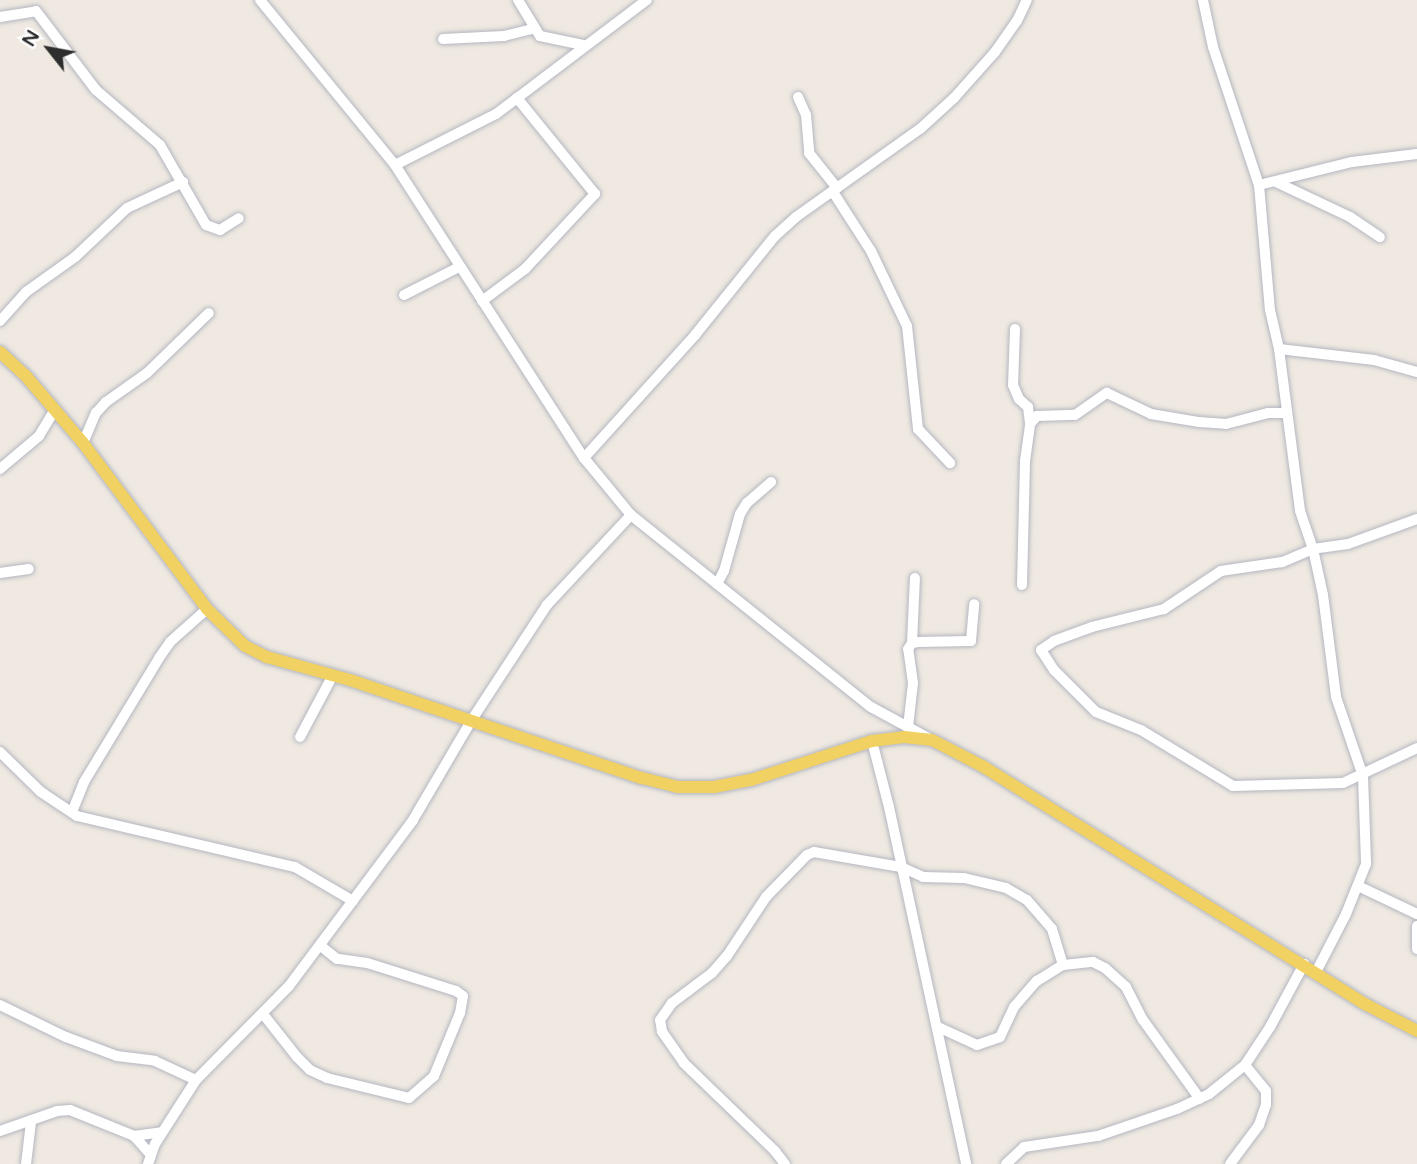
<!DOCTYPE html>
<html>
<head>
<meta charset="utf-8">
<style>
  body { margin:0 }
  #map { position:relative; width:1417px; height:1164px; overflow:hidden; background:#efe9e1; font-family:"Varela Round",sans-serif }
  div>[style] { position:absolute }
  .roads { filter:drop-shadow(0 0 2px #b4b7c1) drop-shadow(0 0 2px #b4b7c1) }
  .minor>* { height:10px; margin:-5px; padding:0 5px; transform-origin:5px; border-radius:5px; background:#fff }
  .major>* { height:12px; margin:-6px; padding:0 6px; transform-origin:6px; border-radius:6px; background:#f2d163 }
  span { translate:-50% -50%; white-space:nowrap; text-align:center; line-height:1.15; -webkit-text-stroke:5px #fff; paint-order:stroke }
  .north { position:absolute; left:14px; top:14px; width:70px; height:70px; -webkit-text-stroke:5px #fff; paint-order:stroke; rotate:301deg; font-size:19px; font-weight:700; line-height:28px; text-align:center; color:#2e2e2e }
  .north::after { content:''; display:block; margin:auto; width:24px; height:32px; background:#2e2e2e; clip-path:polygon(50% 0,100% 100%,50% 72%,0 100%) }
</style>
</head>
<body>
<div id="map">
  <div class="roads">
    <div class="minor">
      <i style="left:260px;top:0;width:213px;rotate:50.7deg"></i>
      <i style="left:395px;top:165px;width:349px;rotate:57.2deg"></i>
      <i style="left:584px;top:458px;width:74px;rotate:50.5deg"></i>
      <i style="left:631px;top:515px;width:307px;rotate:38.7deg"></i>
      <i style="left:871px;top:707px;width:65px;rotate:28.5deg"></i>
      <i style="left:518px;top:0;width:42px;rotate:58.6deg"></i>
      <i style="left:540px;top:36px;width:44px;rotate:11.8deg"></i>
      <i style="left:1203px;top:0;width:48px;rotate:78deg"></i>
      <i style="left:1213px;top:47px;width:145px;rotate:71.6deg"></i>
      <i style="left:1259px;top:185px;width:125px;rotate:85deg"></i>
      <i style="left:1270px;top:310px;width:40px;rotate:77deg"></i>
      <i style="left:1279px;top:349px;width:163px;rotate:82.6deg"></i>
      <i style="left:1300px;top:511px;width:40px;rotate:71.1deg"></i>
      <i style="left:1313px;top:549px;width:47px;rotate:77.7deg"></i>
      <i style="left:1323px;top:595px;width:103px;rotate:82.7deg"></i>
      <i style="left:1336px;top:697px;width:83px;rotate:71.1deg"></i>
      <i style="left:1363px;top:776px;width:88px;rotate:88deg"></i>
      <i style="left:1366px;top:864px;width:54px;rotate:111.8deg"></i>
      <i style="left:1346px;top:914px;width:65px;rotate:117.3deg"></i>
      <i style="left:0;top:17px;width:36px;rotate:-9deg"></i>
      <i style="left:36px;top:11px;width:99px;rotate:52.8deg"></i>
      <i style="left:96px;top:90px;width:84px;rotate:40.7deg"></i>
      <i style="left:160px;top:145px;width:92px;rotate:60.1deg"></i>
      <i style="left:206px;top:225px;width:15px;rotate:20deg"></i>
      <i style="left:220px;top:230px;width:22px;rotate:-32deg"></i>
      <i style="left:443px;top:39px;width:61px;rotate:-2.8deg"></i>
      <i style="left:504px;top:36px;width:30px;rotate:-14deg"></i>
      <i style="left:798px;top:97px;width:20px;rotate:66deg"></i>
      <i style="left:806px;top:115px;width:38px;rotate:85deg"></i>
      <i style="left:809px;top:153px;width:45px;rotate:51.3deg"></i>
      <i style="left:395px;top:165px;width:113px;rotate:-26.8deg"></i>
      <i style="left:496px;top:114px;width:189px;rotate:-37.1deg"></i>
      <i style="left:1276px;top:182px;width:82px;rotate:25.3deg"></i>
      <i style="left:1350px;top:217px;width:36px;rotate:34deg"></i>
      <i style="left:1259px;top:185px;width:96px;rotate:-13.9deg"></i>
      <i style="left:1352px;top:162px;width:65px;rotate:-7deg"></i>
      <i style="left:833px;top:192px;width:70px;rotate:57.2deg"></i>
      <i style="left:871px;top:251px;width:83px;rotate:64.4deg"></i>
      <i style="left:907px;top:326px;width:104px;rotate:83.9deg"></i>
      <i style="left:918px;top:429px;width:47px;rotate:46.7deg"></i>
      <i style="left:404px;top:295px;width:62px;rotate:-27deg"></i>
      <i style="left:482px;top:301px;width:54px;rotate:-36.7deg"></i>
      <i style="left:525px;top:269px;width:103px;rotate:-47deg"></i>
      <i style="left:595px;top:194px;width:124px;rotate:-129.1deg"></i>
      <i style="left:0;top:321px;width:39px;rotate:-48deg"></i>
      <i style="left:26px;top:292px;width:60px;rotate:-35.5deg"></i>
      <i style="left:75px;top:257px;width:71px;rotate:-43.3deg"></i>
      <i style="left:127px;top:208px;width:62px;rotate:-24.9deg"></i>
      <i style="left:1015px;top:329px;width:56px;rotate:92deg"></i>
      <i style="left:1013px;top:385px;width:15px;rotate:67deg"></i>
      <i style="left:1019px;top:399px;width:12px;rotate:42deg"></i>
      <i style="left:1028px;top:407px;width:17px;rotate:83deg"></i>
      <i style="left:1279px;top:349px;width:96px;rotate:6.6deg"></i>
      <i style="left:1374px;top:360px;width:45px;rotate:15.6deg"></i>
      <i style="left:83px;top:443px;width:33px;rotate:-67deg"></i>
      <i style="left:96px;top:413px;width:15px;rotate:-48deg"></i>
      <i style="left:106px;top:402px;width:50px;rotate:-35.3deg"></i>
      <i style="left:147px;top:373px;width:86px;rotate:-44.1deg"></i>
      <i style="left:584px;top:458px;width:166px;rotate:-47.9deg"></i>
      <i style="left:695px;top:335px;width:127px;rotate:-51.1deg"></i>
      <i style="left:775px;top:236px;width:28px;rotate:-42deg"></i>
      <i style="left:796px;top:217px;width:152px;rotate:-35.4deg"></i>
      <i style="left:920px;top:129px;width:46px;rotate:-42.4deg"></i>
      <i style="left:954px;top:98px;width:62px;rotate:-48.3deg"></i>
      <i style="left:995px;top:52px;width:38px;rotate:-55deg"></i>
      <i style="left:1017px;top:21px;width:23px;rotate:-65deg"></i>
      <i style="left:0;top:469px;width:51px;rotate:-40.2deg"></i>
      <i style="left:39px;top:436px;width:31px;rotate:-59deg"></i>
      <i style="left:1417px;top:519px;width:73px;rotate:160.1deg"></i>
      <i style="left:1348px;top:544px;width:35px;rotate:172deg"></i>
      <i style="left:1313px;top:549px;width:34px;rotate:157deg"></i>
      <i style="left:1282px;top:562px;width:62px;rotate:171.6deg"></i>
      <i style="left:1221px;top:571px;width:69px;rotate:146.3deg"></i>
      <i style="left:1164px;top:609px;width:74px;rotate:166deg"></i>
      <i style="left:1092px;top:627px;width:40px;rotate:159.8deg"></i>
      <i style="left:1054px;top:641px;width:16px;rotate:145deg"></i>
      <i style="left:1041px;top:650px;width:24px;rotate:57deg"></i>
      <i style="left:1054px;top:670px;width:59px;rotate:45deg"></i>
      <i style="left:1096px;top:712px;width:48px;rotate:21.8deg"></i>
      <i style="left:1141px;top:730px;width:108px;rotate:31.3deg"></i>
      <i style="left:1233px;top:786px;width:110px;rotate:-1.6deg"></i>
      <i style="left:1343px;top:783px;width:82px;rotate:-25.3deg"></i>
      <i style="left:0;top:573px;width:29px;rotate:-8deg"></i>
      <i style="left:717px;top:584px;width:15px;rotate:-62deg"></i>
      <i style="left:724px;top:571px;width:59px;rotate:-74.3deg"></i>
      <i style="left:740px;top:514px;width:13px;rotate:-58deg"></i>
      <i style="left:747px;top:503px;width:32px;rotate:-41deg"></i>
      <i style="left:1022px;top:585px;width:124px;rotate:-88.6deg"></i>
      <i style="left:1025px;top:461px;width:37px;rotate:-82deg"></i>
      <i style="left:1030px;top:424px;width:11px;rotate:-49deg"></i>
      <i style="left:1037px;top:416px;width:38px;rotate:-2deg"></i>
      <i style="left:1075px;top:415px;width:39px;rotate:-35deg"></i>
      <i style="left:1107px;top:393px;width:49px;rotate:25.5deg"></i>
      <i style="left:1151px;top:414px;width:49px;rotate:9.5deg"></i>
      <i style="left:1199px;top:422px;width:27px;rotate:4deg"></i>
      <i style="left:1226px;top:424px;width:43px;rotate:-14.7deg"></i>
      <i style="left:1268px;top:413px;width:18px"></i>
      <i style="left:912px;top:643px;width:65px;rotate:-87.4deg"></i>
      <i style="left:908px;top:727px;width:44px;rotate:-83.5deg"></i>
      <i style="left:913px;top:683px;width:34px;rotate:-98deg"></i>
      <i style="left:908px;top:649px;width:7px;rotate:-56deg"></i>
      <i style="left:912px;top:643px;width:6px;rotate:-9deg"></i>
      <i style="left:918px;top:642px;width:53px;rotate:-1.1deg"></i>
      <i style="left:971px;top:641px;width:37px;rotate:-85deg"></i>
      <i style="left:300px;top:737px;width:70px;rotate:-62deg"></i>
      <i style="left:872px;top:741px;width:68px;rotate:75.6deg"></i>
      <i style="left:889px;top:807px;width:365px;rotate:77.8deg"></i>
      <i style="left:0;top:752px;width:57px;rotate:44.3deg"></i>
      <i style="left:41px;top:792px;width:43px;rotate:33.7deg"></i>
      <i style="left:77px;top:816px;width:224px;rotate:13.2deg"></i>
      <i style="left:295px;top:867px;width:67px;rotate:30.4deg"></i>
      <i style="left:72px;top:812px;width:32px;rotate:-68deg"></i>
      <i style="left:84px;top:782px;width:145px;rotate:-58.8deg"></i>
      <i style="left:159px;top:658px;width:19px;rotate:-55deg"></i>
      <i style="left:170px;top:642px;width:50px;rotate:-41.7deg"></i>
      <i style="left:1358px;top:886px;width:65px;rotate:25.4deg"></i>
      <i style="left:1417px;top:926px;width:23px;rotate:90deg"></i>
      <i style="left:0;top:1005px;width:73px;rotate:25.9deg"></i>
      <i style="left:66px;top:1037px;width:54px;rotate:20.4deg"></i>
      <i style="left:117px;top:1056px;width:38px;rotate:7deg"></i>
      <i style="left:155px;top:1061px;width:45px;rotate:24.9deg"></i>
      <i style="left:263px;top:1014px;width:55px;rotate:51.7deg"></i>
      <i style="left:297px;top:1057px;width:18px;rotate:45deg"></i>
      <i style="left:310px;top:1070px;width:19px;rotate:25deg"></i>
      <i style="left:327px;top:1078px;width:84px;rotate:13.7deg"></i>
      <i style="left:409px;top:1098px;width:33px;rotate:-41deg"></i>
      <i style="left:434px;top:1076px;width:68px;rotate:-67.6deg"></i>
      <i style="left:460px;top:1013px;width:17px;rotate:-80deg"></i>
      <i style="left:463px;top:996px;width:9px;rotate:-144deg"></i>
      <i style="left:456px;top:991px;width:93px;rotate:-162.5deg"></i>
      <i style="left:367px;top:963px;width:30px;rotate:-172deg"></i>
      <i style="left:337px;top:959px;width:21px;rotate:-141deg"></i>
      <i style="left:938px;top:1027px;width:43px;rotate:24.8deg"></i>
      <i style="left:977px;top:1045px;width:24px;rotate:-19deg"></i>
      <i style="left:1000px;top:1037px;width:33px;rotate:-65deg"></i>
      <i style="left:1014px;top:1007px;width:35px;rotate:-49deg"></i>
      <i style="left:1037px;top:981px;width:31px;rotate:-32deg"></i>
      <i style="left:1063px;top:965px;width:30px;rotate:-6deg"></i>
      <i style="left:1093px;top:962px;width:13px;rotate:27deg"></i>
      <i style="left:1105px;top:968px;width:28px;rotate:42deg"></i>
      <i style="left:1126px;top:987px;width:37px;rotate:63deg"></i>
      <i style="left:1143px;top:1020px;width:97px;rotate:54.2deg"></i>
      <i style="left:0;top:1131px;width:60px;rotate:-19.3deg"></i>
      <i style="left:57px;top:1111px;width:13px;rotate:-4deg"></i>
      <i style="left:70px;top:1110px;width:69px;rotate:22.1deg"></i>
      <i style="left:134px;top:1136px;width:25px;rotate:48deg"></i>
      <i style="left:134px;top:1136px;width:28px;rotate:-8deg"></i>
      <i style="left:26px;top:1164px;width:42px;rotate:-83.2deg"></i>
      <i style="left:148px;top:1164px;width:21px;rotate:-71deg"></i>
      <i style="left:155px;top:1144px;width:76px;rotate:-57.4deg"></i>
      <i style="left:196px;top:1080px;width:132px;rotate:-45.3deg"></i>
      <i style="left:289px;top:986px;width:207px;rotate:-53.2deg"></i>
      <i style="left:413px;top:820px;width:115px;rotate:-59.6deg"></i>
      <i style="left:471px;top:721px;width:139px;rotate:-56.8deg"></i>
      <i style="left:547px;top:605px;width:123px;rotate:-47deg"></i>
      <i style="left:785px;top:1164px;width:16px;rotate:-128deg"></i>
      <i style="left:775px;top:1151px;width:127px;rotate:-136deg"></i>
      <i style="left:684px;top:1063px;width:39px;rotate:-125deg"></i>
      <i style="left:662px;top:1031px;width:11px;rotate:-100deg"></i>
      <i style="left:660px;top:1020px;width:21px;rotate:-55deg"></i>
      <i style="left:672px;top:1003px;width:50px;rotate:-36.9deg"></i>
      <i style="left:712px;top:973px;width:23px;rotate:-49deg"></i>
      <i style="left:727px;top:956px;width:71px;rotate:-56.5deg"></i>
      <i style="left:766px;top:897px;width:59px;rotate:-45.7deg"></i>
      <i style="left:807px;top:855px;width:8px;rotate:-23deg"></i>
      <i style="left:814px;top:852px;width:88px;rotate:9.8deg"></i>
      <i style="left:901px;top:867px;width:24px;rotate:24deg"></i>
      <i style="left:923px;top:877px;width:41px;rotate:1.4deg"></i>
      <i style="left:964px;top:878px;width:43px;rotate:13.4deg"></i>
      <i style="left:1006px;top:888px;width:24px;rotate:30deg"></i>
      <i style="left:1027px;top:900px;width:38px;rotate:49deg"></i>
      <i style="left:1052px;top:929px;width:38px;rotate:73deg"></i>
      <i style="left:1006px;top:1164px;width:25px;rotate:-43deg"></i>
      <i style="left:1024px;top:1147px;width:75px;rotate:-8.5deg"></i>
      <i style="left:1098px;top:1136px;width:83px;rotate:-18.9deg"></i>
      <i style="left:1177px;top:1109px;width:35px;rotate:-25deg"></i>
      <i style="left:1209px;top:1094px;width:46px;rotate:-38.9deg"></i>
      <i style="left:1245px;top:1065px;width:45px;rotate:-56.7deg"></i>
      <i style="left:1270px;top:1027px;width:72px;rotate:-61.6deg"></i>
      <i style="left:1230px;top:1164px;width:49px;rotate:-53.4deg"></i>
      <i style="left:1259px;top:1125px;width:21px;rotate:-71deg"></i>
      <i style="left:1266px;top:1105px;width:14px;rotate:-90deg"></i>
      <i style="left:1266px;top:1091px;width:33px;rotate:-129deg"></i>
    </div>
    <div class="major">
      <i style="left:0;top:352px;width:34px;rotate:43deg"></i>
      <i style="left:25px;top:375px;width:89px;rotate:49.5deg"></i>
      <i style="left:83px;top:443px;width:207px;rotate:53.2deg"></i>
      <i style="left:207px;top:609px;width:53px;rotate:44.2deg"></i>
      <i style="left:245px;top:646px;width:25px;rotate:27deg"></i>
      <i style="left:267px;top:657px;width:86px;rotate:15.5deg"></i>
      <i style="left:350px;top:680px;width:308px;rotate:18.6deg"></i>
      <i style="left:642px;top:778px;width:36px;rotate:14deg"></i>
      <i style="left:677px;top:787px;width:37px"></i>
      <i style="left:714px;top:787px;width:38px;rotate:-11deg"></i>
      <i style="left:751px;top:780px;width:127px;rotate:-17.9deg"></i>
      <i style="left:872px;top:741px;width:32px;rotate:-7deg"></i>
      <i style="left:904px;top:737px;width:28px;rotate:6deg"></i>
      <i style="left:932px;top:740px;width:59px;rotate:27.4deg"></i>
      <i style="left:984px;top:767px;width:449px;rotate:31.9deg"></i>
      <i style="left:1365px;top:1004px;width:59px;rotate:27.4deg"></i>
    </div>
  </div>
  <div class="north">N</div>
</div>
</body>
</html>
